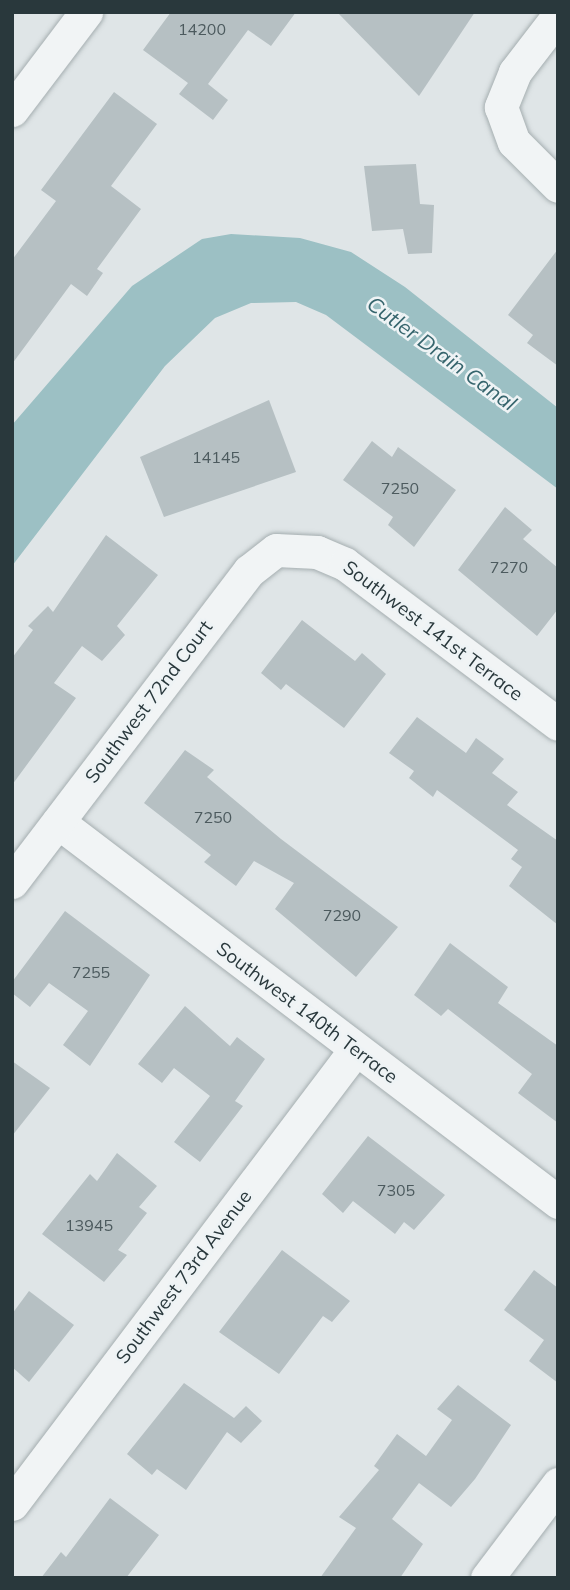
<!DOCTYPE html>
<html>
<head>
<meta charset="utf-8">
<style>
  body { margin:0 }
  #map { position:relative; width:570px; height:1590px; overflow:hidden; background:#dfe5e7; font-family:Mulish,sans-serif }
  div>[style] { position:absolute }
  .water>* { inset:0; background:#9cc0c4 }
  .building>* { inset:0; background:#b6c0c3 }
  .roads { filter:drop-shadow(0 0 2px #a5aeb0) drop-shadow(0 0 2px #a5aeb0) }
  .minor>* { height:33px; margin:-16.5px; padding:0 16.5px; transform-origin:16.5px; border-radius:16.5px; background:#f1f4f5 }
  span { translate:-50% -50%; white-space:nowrap; text-align:center; line-height:1.15; -webkit-text-stroke:5px #eef3f5; paint-order:stroke }
  .number-label { font-size:16px; color:#4c5a5e }
  .number-label span { -webkit-text-stroke-width:0 }
  .street-label { font-size:19px; color:#29383c }
  .water-label { font-size:21px; color:#36656d; font-style:italic }
  .frame { position:absolute; inset:0; border:14px solid #29383c; pointer-events:none }
</style>
</head>
<body>
<div id="map">
  <div class="water">
    <i style="clip-path:polygon(231px 234px,300px 238px,351px 252px,405px 287px,558px 408px,558px 489px,326px 315px,296px 302px,251px 303px,215px 318px,165px 366px,12px 566px,12px 425px,132px 286px,202px 239px)"></i>
  </div>
  <div class="building">
    <i style="clip-path:polygon(171px 12px,296px 12px,271px 46px,248px 30px,208px 84px,228px 100px,213px 120px,179px 94px,188px 83px,143px 50px)"></i>
    <i style="clip-path:polygon(337px 12px,475px 12px,419px 96px)"></i>
    <i style="clip-path:polygon(114px 92px,157px 124px,111px 186px,141px 209px,97px 269px,103px 273px,87px 296px,71px 284px,12px 364px,12px 260px,56px 201px,41px 190px)"></i>
    <i style="clip-path:polygon(416px 164px,420px 204px,434px 205px,432px 253px,408px 254px,403px 229px,372px 231px,364px 166px)"></i>
    <i style="clip-path:polygon(558px 249px,558px 366px,527px 343px,533px 335px,508px 315px)"></i>
    <i style="clip-path:polygon(269px 400px,296px 472px,164px 517px,140px 457px)"></i>
    <i style="clip-path:polygon(372px 441px,392px 457px,398px 447px,456px 490px,414px 547px,388px 525px,393px 517px,343px 480px)"></i>
    <i style="clip-path:polygon(505px 507px,532px 530px,523px 539px,558px 568px,558px 609px,537px 636px,458px 570px)"></i>
    <i style="clip-path:polygon(106px 535px,158px 575px,117px 626px,125px 635px,102px 661px,82px 646px,54px 683px,76px 698px,12px 785px,12px 658px,33px 630px,28px 626px,48px 606px,53px 612px)"></i>
    <i style="clip-path:polygon(302px 620px,355px 661px,362px 653px,386px 674px,344px 728px,286px 684px,281px 690px,261px 673px)"></i>
    <i style="clip-path:polygon(417px 717px,466px 753px,476px 738px,504px 759px,492px 773px,518px 792px,507px 805px,558px 841px,558px 925px,509px 886px,522px 867px,511px 859px,518px 850px,437px 790px,433px 797px,409px 778px,414px 771px,389px 753px)"></i>
    <i style="clip-path:polygon(185px 750px,214px 770px,207px 777px,281px 839px,398px 927px,356px 977px,275px 909px,294px 883px,254px 861px,236px 886px,204px 862px,211px 855px,144px 803px)"></i>
    <i style="clip-path:polygon(65px 911px,150px 975px,90px 1066px,63px 1045px,88px 1011px,49px 983px,30px 1007px,12px 993px,12px 982px)"></i>
    <i style="clip-path:polygon(450px 943px,508px 987px,498px 1003px,558px 1046px,558px 1123px,518px 1093px,532px 1074px,448px 1009px,441px 1016px,414px 995px)"></i>
    <i style="clip-path:polygon(185px 1006px,230px 1046px,237px 1037px,265px 1059px,235px 1101px,243px 1106px,200px 1162px,174px 1142px,210px 1096px,174px 1068px,162px 1083px,138px 1064px)"></i>
    <i style="clip-path:polygon(12px 1061px,50px 1088px,12px 1136px)"></i>
    <i style="clip-path:polygon(368px 1136px,445px 1195px,414px 1230px,404px 1222px,395px 1234px,353px 1201px,343px 1213px,322px 1194px)"></i>
    <i style="clip-path:polygon(117px 1153px,157px 1186px,139px 1207px,147px 1213px,118px 1250px,127px 1255px,104px 1282px,42px 1234px,90px 1174px,97px 1181px)"></i>
    <i style="clip-path:polygon(282px 1250px,350px 1301px,332px 1322px,323px 1316px,279px 1374px,219px 1332px)"></i>
    <i style="clip-path:polygon(534px 1270px,558px 1288px,558px 1383px,529px 1361px,544px 1340px,504px 1310px)"></i>
    <i style="clip-path:polygon(29px 1291px,74px 1325px,29px 1382px,12px 1367px,12px 1314px)"></i>
    <i style="clip-path:polygon(184px 1383px,234px 1418px,246px 1406px,262px 1421px,241px 1443px,227px 1432px,186px 1490px,157px 1469px,152px 1475px,127px 1454px)"></i>
    <i style="clip-path:polygon(458px 1385px,511px 1425px,475px 1479px,451px 1507px,419px 1483px,392px 1519px,423px 1544px,400px 1578px,320px 1578px,356px 1528px,339px 1517px,379px 1470px,374px 1466px,397px 1434px,426px 1456px,452px 1420px,437px 1409px)"></i>
    <i style="clip-path:polygon(110px 1498px,159px 1535px,126px 1578px,41px 1578px,61px 1552px,66px 1557px)"></i>
  </div>
  <div class="roads">
    <div class="minor">
      <i style="left:558px;top:16px;width:71px;rotate:127.5deg"></i>
      <i style="left:515px;top:72px;width:38px;rotate:112deg"></i>
      <i style="left:501px;top:107px;width:37px;rotate:70deg"></i>
      <i style="left:514px;top:142px;width:62px;rotate:45deg"></i>
      <i style="left:12px;top:110px;width:123px;rotate:-52.9deg"></i>
      <i style="left:58px;top:822px;width:628px;rotate:37.23deg"></i>
      <i style="left:12px;top:882px;width:391px;rotate:-52.7deg"></i>
      <i style="left:249px;top:571px;width:34px;rotate:-38deg"></i>
      <i style="left:276px;top:550px;width:41px;rotate:2.8deg"></i>
      <i style="left:317px;top:552px;width:30px;rotate:23deg"></i>
      <i style="left:345px;top:564px;width:266px;rotate:36.9deg"></i>
      <i style="left:12px;top:1504px;width:569px;rotate:-52.93deg"></i>
      <i style="left:487px;top:1578px;width:118px;rotate:-52.9deg"></i>
    </div>
  </div>
  <div class="number-label">
    <span style="left:202px;top:29px">14200</span>
    <span style="left:216px;top:457px">14145</span>
    <span style="left:400px;top:488px">7250</span>
    <span style="left:509px;top:567px">7270</span>
    <span style="left:213px;top:817px">7250</span>
    <span style="left:342px;top:915px">7290</span>
    <span style="left:91px;top:972px">7255</span>
    <span style="left:396px;top:1190px">7305</span>
    <span style="left:89px;top:1225px">13945</span>
  </div>
  <div class="street-label">
    <span style="left:433px;top:631px;rotate:37deg">Southwest 141st Terrace</span>
    <span style="left:149px;top:702px;rotate:-53deg">Southwest 72nd Court</span>
    <span style="left:307px;top:1013px;rotate:37deg">Southwest 140th Terrace</span>
    <span style="left:184px;top:1277px;rotate:-53deg">Southwest 73rd Avenue</span>
  </div>
  <div class="water-label">
    <span style="left:442px;top:353px;rotate:36deg">Cutler Drain Canal</span>
  </div>
  <div class="frame"></div>
</div>
</body>
</html>
